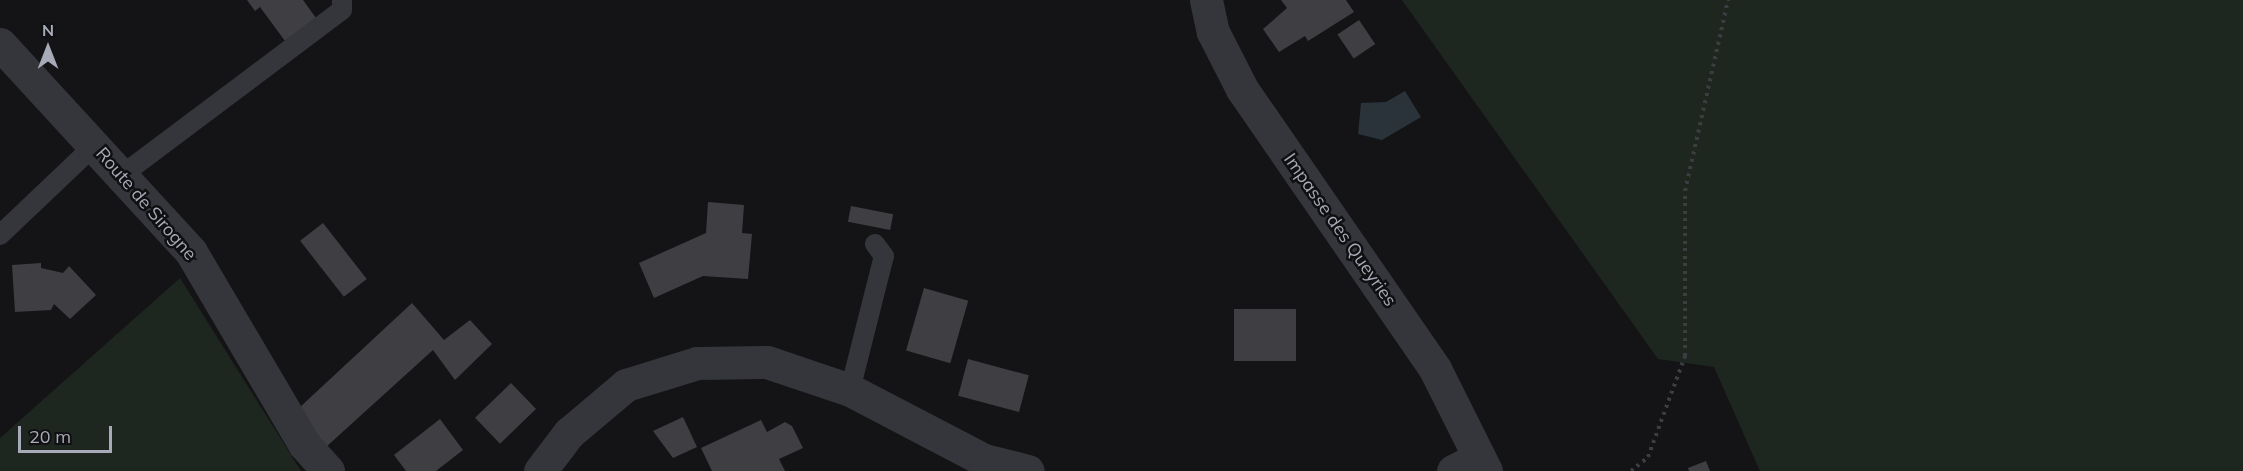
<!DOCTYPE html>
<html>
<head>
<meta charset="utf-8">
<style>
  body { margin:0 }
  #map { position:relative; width:2243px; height:471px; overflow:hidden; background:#141416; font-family:Mulish,sans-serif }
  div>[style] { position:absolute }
  .green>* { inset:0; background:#1e2620 }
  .water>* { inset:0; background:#2a333a }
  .building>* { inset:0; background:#3f3f43; transform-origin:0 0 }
  .path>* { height:4px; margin-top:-2px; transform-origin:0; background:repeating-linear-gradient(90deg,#3b3d42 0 3px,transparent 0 7.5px) }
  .service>* { height:20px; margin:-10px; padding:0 10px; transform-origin:10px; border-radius:10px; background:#35363b }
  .minor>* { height:33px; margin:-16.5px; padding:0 16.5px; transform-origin:16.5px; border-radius:16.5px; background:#35363b }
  span { translate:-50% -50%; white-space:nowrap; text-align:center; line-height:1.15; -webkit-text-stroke:5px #100f11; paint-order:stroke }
  .street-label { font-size:18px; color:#a6abb7 }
  .north { position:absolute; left:18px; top:18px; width:60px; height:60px; -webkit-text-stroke:4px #100f11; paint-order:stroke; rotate:0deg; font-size:16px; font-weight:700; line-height:24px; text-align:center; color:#a6abb7 }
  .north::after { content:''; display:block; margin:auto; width:21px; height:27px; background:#a6abb7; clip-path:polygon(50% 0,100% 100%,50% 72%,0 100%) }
  .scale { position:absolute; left:18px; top:426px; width:94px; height:27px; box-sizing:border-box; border:3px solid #a6abb7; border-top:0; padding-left:8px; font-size:18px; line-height:21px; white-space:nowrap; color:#a6abb7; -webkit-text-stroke:4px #100f11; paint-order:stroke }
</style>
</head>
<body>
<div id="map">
  <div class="green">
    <i style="clip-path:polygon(1402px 0,2243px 0,2243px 471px,1760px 471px,1714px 367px,1658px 359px)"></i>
    <i style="clip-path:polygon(180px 278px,301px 471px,0 471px,0 438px)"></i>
  </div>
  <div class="water">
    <i style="clip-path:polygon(1405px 91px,1421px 117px,1382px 140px,1358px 134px,1361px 103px,1386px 102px)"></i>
  </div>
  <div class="building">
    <i style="clip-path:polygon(247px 0,303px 0,316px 18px,285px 41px,260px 7px,255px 11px)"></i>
    <i style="clip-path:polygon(1281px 0,1346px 0,1354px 12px,1308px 41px,1305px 36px,1279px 52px,1263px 29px,1287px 8px)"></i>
    <i style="left:1359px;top:20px;width:29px;height:26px;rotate:56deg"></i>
    <i style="clip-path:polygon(708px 202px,744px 205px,742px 233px,752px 234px,748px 279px,703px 276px,654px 298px,639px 263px,706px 233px)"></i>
    <i style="left:851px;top:206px;width:43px;height:16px;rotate:11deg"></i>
    <i style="left:323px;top:223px;width:71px;height:29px;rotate:52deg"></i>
    <i style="clip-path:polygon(41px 263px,41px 268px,63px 273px,69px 266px,96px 295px,70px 319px,54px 304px,51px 310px,15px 312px,12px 265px)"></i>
    <i style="left:924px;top:288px;width:46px;height:65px;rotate:16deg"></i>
    <i style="clip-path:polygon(412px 303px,444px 340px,470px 320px,492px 344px,455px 380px,433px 350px,326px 447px,299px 408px)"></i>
    <i style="left:1234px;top:309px;width:62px;height:52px"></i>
    <i style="left:968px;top:359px;width:63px;height:38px;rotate:15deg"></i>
    <i style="left:511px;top:383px;width:36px;height:50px;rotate:46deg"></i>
    <i style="clip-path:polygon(683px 417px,697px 447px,673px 458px,653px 431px)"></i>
    <i style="clip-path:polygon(440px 419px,463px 450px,436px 471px,406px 471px,394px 455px)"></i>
    <i style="clip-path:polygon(761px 420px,767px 432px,785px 422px,792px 426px,803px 448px,779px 459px,785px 471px,712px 471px,701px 448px)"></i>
    <i style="clip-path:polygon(1706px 461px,1710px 471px,1689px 471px,1688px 468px)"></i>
  </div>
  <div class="path">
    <i style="left:1631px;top:471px;width:22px;rotate:-39deg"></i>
    <i style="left:1648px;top:457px;width:108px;rotate:-69.9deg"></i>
    <i style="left:1685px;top:356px;width:165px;rotate:-90deg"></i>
    <i style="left:1685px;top:191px;width:196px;rotate:-77.3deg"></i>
  </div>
  <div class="service">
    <i style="left:122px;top:175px;width:275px;rotate:-36.9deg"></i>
    <i style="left:342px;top:10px;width:10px;rotate:-90deg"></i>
    <i style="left:0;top:235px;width:131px;rotate:-43.5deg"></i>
    <i style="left:850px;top:390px;width:138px;rotate:-75.8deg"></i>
    <i style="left:884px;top:256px;width:15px;rotate:-127deg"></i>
  </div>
  <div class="minor">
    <i style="left:1206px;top:0;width:33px;rotate:78deg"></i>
    <i style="left:1213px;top:32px;width:64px;rotate:63deg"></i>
    <i style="left:1242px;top:89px;width:340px;rotate:55.4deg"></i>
    <i style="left:1435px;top:369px;width:114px;rotate:63.4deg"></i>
    <i style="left:0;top:44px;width:282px;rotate:47.4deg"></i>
    <i style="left:191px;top:252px;width:223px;rotate:59.5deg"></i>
    <i style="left:304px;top:444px;width:36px;rotate:48deg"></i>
    <i style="left:540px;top:471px;width:48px;rotate:-52.7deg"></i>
    <i style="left:569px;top:433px;width:75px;rotate:-40.1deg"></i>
    <i style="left:626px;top:385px;width:74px;rotate:-17.2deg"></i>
    <i style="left:697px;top:363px;width:70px;rotate:-0.8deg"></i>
    <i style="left:767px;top:362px;width:88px;rotate:18.6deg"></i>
    <i style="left:850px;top:390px;width:151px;rotate:27.6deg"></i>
    <i style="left:984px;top:460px;width:45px;rotate:14deg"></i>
    <i style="left:1453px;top:471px;width:27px;rotate:-27deg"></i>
  </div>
  <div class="street-label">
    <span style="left:146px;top:204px;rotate:49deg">Route de Sirogne</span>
    <span style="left:1340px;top:230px;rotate:55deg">Impasse des Queyries</span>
  </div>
  <div class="north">N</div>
  <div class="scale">20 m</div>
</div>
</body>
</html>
